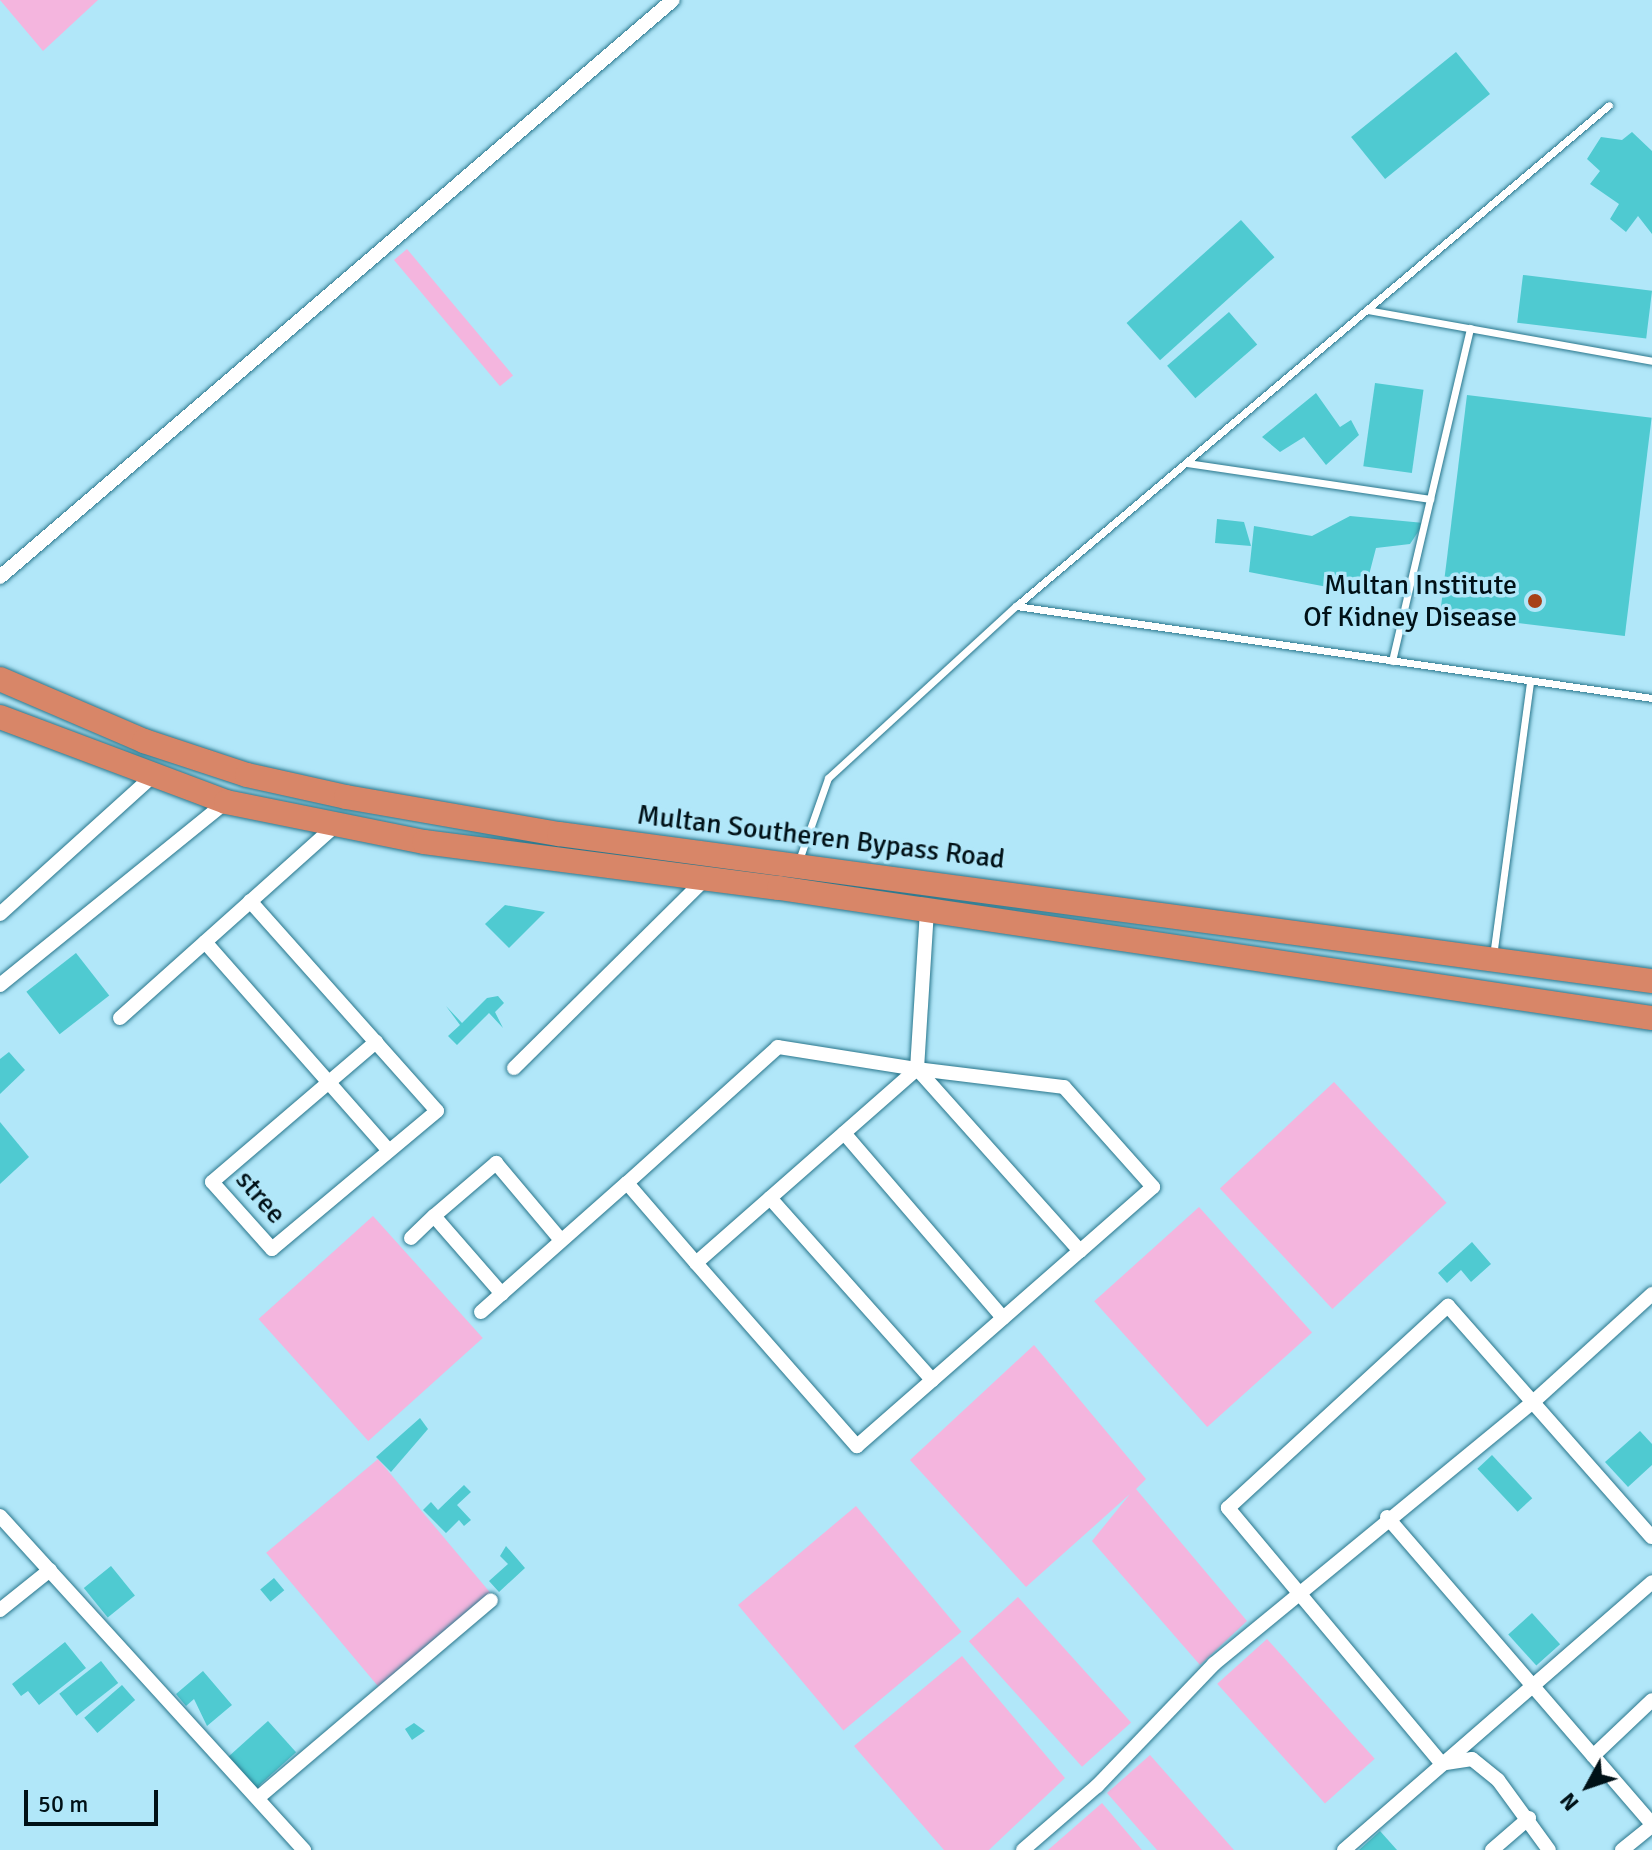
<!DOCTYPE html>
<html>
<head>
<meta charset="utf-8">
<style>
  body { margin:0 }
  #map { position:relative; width:1652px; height:1850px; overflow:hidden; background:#b1e7f9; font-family:Signika,sans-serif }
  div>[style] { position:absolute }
  .green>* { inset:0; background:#f4b5de; transform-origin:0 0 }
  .building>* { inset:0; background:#4fcad1; transform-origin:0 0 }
  .roads { filter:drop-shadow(0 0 2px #29768c) drop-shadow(0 0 2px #29768c) }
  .service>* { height:7px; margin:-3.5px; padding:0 3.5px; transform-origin:3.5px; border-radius:3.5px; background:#fff }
  .minor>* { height:14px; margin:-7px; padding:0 7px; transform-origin:7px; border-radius:7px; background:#fff }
  .trunk>* { height:24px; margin:-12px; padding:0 12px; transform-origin:12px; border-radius:12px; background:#d88668 }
  .dots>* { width:22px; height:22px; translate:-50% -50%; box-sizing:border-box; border:4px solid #b1e7f9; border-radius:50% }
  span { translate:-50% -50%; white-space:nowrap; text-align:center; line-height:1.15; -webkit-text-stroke:7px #b1e7f9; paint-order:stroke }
  .poi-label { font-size:28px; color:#001117 }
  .right { translate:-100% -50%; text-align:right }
  .street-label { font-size:28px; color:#001117 }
  .north { position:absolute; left:1548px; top:1746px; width:80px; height:80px; -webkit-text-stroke:6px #b1e7f9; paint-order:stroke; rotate:230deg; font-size:22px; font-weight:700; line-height:32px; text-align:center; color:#001117 }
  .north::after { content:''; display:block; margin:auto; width:28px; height:36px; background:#001117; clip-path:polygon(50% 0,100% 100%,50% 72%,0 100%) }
  .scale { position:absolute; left:24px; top:1790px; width:134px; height:36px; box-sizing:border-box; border:4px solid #001117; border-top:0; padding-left:10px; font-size:24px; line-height:28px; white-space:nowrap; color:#001117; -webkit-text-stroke:6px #b1e7f9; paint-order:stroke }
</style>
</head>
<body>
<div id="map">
  <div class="green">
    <i style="clip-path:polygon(0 0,98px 0,43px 51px)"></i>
    <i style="left:407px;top:249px;width:165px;height:17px;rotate:50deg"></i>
    <i style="left:1334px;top:1082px;width:165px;height:156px;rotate:47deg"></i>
    <i style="left:1199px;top:1207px;width:169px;height:141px;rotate:48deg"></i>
    <i style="left:373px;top:1216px;width:164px;height:154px;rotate:48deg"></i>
    <i style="clip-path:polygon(1034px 1345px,1146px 1479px,1136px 1489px,1247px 1621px,1200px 1665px,1092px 1541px,1130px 1494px,1026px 1587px,910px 1460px)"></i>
    <i style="left:378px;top:1459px;width:175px;height:146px;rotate:50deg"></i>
    <i style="left:856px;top:1506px;width:164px;height:154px;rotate:50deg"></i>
    <i style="left:1018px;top:1597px;width:169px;height:66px;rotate:48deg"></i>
    <i style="left:1267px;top:1639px;width:161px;height:67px;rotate:48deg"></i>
    <i style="clip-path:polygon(962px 1656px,1065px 1778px,989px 1850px,944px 1850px,854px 1746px)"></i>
    <i style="clip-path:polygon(1150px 1755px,1234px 1850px,1157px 1850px,1107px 1793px)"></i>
    <i style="clip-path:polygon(1102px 1803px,1142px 1850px,1048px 1850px)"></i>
  </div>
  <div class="building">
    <i style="left:1456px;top:52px;width:54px;height:135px;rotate:51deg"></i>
    <i style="clip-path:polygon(1632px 132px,1652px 151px,1652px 234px,1638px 216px,1626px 232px,1610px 219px,1619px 204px,1590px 184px,1600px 171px,1587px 159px,1601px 137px,1622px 140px)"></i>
    <i style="left:1241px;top:220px;width:50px;height:154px;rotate:48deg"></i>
    <i style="left:1523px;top:275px;width:130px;height:48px;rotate:7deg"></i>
    <i style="left:1229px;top:312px;width:43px;height:82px;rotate:49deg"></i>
    <i style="left:1375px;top:383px;width:49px;height:84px;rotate:8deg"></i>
    <i style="clip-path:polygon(1316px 393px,1340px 427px,1351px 420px,1359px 435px,1326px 465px,1304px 437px,1280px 452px,1262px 437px)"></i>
    <i style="left:1467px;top:395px;width:186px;height:220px;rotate:7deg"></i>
    <i style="clip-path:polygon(1350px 516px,1424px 523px,1410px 544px,1376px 548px,1364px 594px,1249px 572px,1254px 526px,1312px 536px)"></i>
    <i style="clip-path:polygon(1217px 519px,1244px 522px,1251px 546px,1215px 543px)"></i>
    <i style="clip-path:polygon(505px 905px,545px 912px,509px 948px,485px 924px)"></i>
    <i style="left:76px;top:953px;width:54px;height:63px;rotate:52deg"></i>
    <i style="clip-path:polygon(498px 996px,504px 1003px,495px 1012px,503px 1028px,489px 1013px,457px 1045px,448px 1036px,460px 1025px,446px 1006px,462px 1023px,487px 998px)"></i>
    <i style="clip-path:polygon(9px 1052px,25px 1070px,0 1094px,0 1059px)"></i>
    <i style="clip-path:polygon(0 1122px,29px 1157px,0 1184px)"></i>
    <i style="clip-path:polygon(1472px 1242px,1491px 1264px,1471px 1282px,1461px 1270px,1447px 1283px,1438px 1273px)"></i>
    <i style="clip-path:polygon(420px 1418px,428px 1429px,391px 1472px,376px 1457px)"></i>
    <i style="clip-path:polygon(1640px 1431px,1652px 1444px,1652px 1465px,1628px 1487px,1605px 1462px)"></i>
    <i style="left:1492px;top:1455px;width:59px;height:20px;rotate:47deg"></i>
    <i style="clip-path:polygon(464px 1485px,471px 1492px,457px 1505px,471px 1520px,464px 1526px,459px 1520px,446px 1533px,423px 1510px,431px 1502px,438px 1510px)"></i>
    <i style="clip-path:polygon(506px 1546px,525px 1568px,499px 1592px,489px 1581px,508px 1564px,500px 1556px)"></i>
    <i style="left:111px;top:1566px;width:38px;height:35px;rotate:51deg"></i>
    <i style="left:274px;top:1578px;width:16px;height:18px;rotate:50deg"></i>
    <i style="left:1532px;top:1613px;width:42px;height:32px;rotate:48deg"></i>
    <i style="clip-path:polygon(65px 1642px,86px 1668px,39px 1705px,28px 1691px,21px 1696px,12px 1684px)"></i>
    <i style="left:101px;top:1661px;width:28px;height:53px;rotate:52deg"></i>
    <i style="clip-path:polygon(203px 1671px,232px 1705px,207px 1726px,194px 1699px,186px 1706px,176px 1694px)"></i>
    <i style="left:122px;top:1685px;width:20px;height:50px;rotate:49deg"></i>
    <i style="left:268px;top:1721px;width:42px;height:53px;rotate:48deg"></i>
    <i style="clip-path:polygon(414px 1723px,425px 1731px,412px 1740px,405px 1729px)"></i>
    <i style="clip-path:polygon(1380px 1831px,1397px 1850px,1359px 1850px)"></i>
  </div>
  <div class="roads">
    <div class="service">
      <i style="left:1367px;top:310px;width:290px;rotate:10.1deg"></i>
      <i style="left:1187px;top:463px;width:246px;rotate:8.4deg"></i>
      <i style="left:1016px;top:606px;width:643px;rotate:8.23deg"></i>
      <i style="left:1392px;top:661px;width:342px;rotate:-76.8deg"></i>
      <i style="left:799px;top:860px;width:87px;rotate:-70.5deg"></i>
      <i style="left:828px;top:778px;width:255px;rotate:-42.5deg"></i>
      <i style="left:1016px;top:606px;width:776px;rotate:-40.19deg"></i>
      <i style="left:1493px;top:956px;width:277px;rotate:-82.3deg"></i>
    </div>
    <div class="minor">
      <i style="left:0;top:577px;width:886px;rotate:-40.61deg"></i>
      <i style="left:250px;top:901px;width:281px;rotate:48.3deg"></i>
      <i style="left:437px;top:1111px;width:215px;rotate:140.1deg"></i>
      <i style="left:272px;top:1249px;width:90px;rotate:-131.8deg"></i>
      <i style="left:212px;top:1182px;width:216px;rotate:-40.5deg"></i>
      <i style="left:927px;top:910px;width:159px;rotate:93.6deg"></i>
      <i style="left:917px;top:1069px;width:141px;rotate:-171deg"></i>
      <i style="left:778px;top:1047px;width:203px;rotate:138deg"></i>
      <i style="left:627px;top:1183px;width:106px;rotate:49.2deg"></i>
      <i style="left:696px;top:1263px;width:294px;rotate:-41.3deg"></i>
      <i style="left:917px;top:1069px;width:148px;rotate:7deg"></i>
      <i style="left:1064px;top:1087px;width:134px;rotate:48.3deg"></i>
      <i style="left:1153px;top:1187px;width:97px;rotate:138.8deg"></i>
      <i style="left:0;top:914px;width:212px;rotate:-42.1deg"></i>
      <i style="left:205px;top:942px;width:278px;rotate:48.6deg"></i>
      <i style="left:0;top:985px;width:291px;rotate:-39deg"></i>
      <i style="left:120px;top:1018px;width:290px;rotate:-41.8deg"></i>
      <i style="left:514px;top:1068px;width:270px;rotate:-44.7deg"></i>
      <i style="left:844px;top:1133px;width:244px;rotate:49.3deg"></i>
      <i style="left:770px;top:1198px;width:244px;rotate:48.3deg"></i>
      <i style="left:411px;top:1238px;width:32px;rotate:-44deg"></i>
      <i style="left:696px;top:1263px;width:244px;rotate:48.7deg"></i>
      <i style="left:857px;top:1446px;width:296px;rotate:-41.2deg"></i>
      <i style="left:1080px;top:1251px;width:244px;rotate:-131.8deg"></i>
      <i style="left:502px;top:1294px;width:103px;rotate:-131.1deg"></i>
      <i style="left:434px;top:1216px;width:82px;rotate:-40.5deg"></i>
      <i style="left:496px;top:1163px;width:99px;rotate:49.9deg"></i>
      <i style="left:481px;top:1312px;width:195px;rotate:-41.5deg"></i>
      <i style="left:0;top:1516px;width:452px;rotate:47.7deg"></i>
      <i style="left:1387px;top:1517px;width:406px;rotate:49.2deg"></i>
      <i style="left:0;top:1610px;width:64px;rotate:-38.7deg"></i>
      <i style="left:1593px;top:1756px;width:81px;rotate:-43.5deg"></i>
      <i style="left:259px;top:1797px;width:304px;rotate:-40.3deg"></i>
      <i style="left:1023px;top:1850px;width:98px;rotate:-40.9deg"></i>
      <i style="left:1097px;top:1786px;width:169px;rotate:-46.2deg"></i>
      <i style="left:1214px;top:1664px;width:413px;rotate:-39.4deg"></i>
      <i style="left:1533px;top:1402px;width:161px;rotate:-42.2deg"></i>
      <i style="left:1344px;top:1850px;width:408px;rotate:-41deg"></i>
      <i style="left:1492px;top:1850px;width:49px;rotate:-40.9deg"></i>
      <i style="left:1549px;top:1850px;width:87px;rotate:-126.1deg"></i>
      <i style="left:1498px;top:1780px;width:33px;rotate:-141deg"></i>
      <i style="left:1472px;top:1759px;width:30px;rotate:171deg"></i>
      <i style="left:1442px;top:1764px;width:334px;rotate:-129.9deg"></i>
      <i style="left:1228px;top:1508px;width:299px;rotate:-42.6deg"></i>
      <i style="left:1448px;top:1306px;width:308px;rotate:48.6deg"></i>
      <i style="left:1622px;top:1850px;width:38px;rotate:-39deg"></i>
    </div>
    <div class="trunk">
      <i style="left:0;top:679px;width:157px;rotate:23.3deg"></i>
      <i style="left:144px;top:741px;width:108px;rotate:18.3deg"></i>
      <i style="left:247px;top:775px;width:101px;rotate:12.5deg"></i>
      <i style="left:346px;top:797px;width:216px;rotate:9.9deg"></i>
      <i style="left:559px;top:834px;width:1103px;rotate:7.66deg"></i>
      <i style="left:0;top:717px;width:241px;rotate:20.6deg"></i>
      <i style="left:226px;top:802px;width:202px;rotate:11.4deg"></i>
      <i style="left:424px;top:842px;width:358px;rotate:7.4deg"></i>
      <i style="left:779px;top:888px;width:883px;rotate:8.47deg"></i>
    </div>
  </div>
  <div class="dots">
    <i style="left:1535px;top:601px;background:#a74117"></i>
  </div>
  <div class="poi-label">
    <span class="right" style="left:1517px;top:601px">Multan Institute<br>Of Kidney Disease</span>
  </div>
  <div class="street-label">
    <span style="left:821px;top:837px;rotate:7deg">Multan Southeren Bypass Road</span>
    <span style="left:261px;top:1197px;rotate:49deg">stree</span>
  </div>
  <div class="north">N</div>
  <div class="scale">50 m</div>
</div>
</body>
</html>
